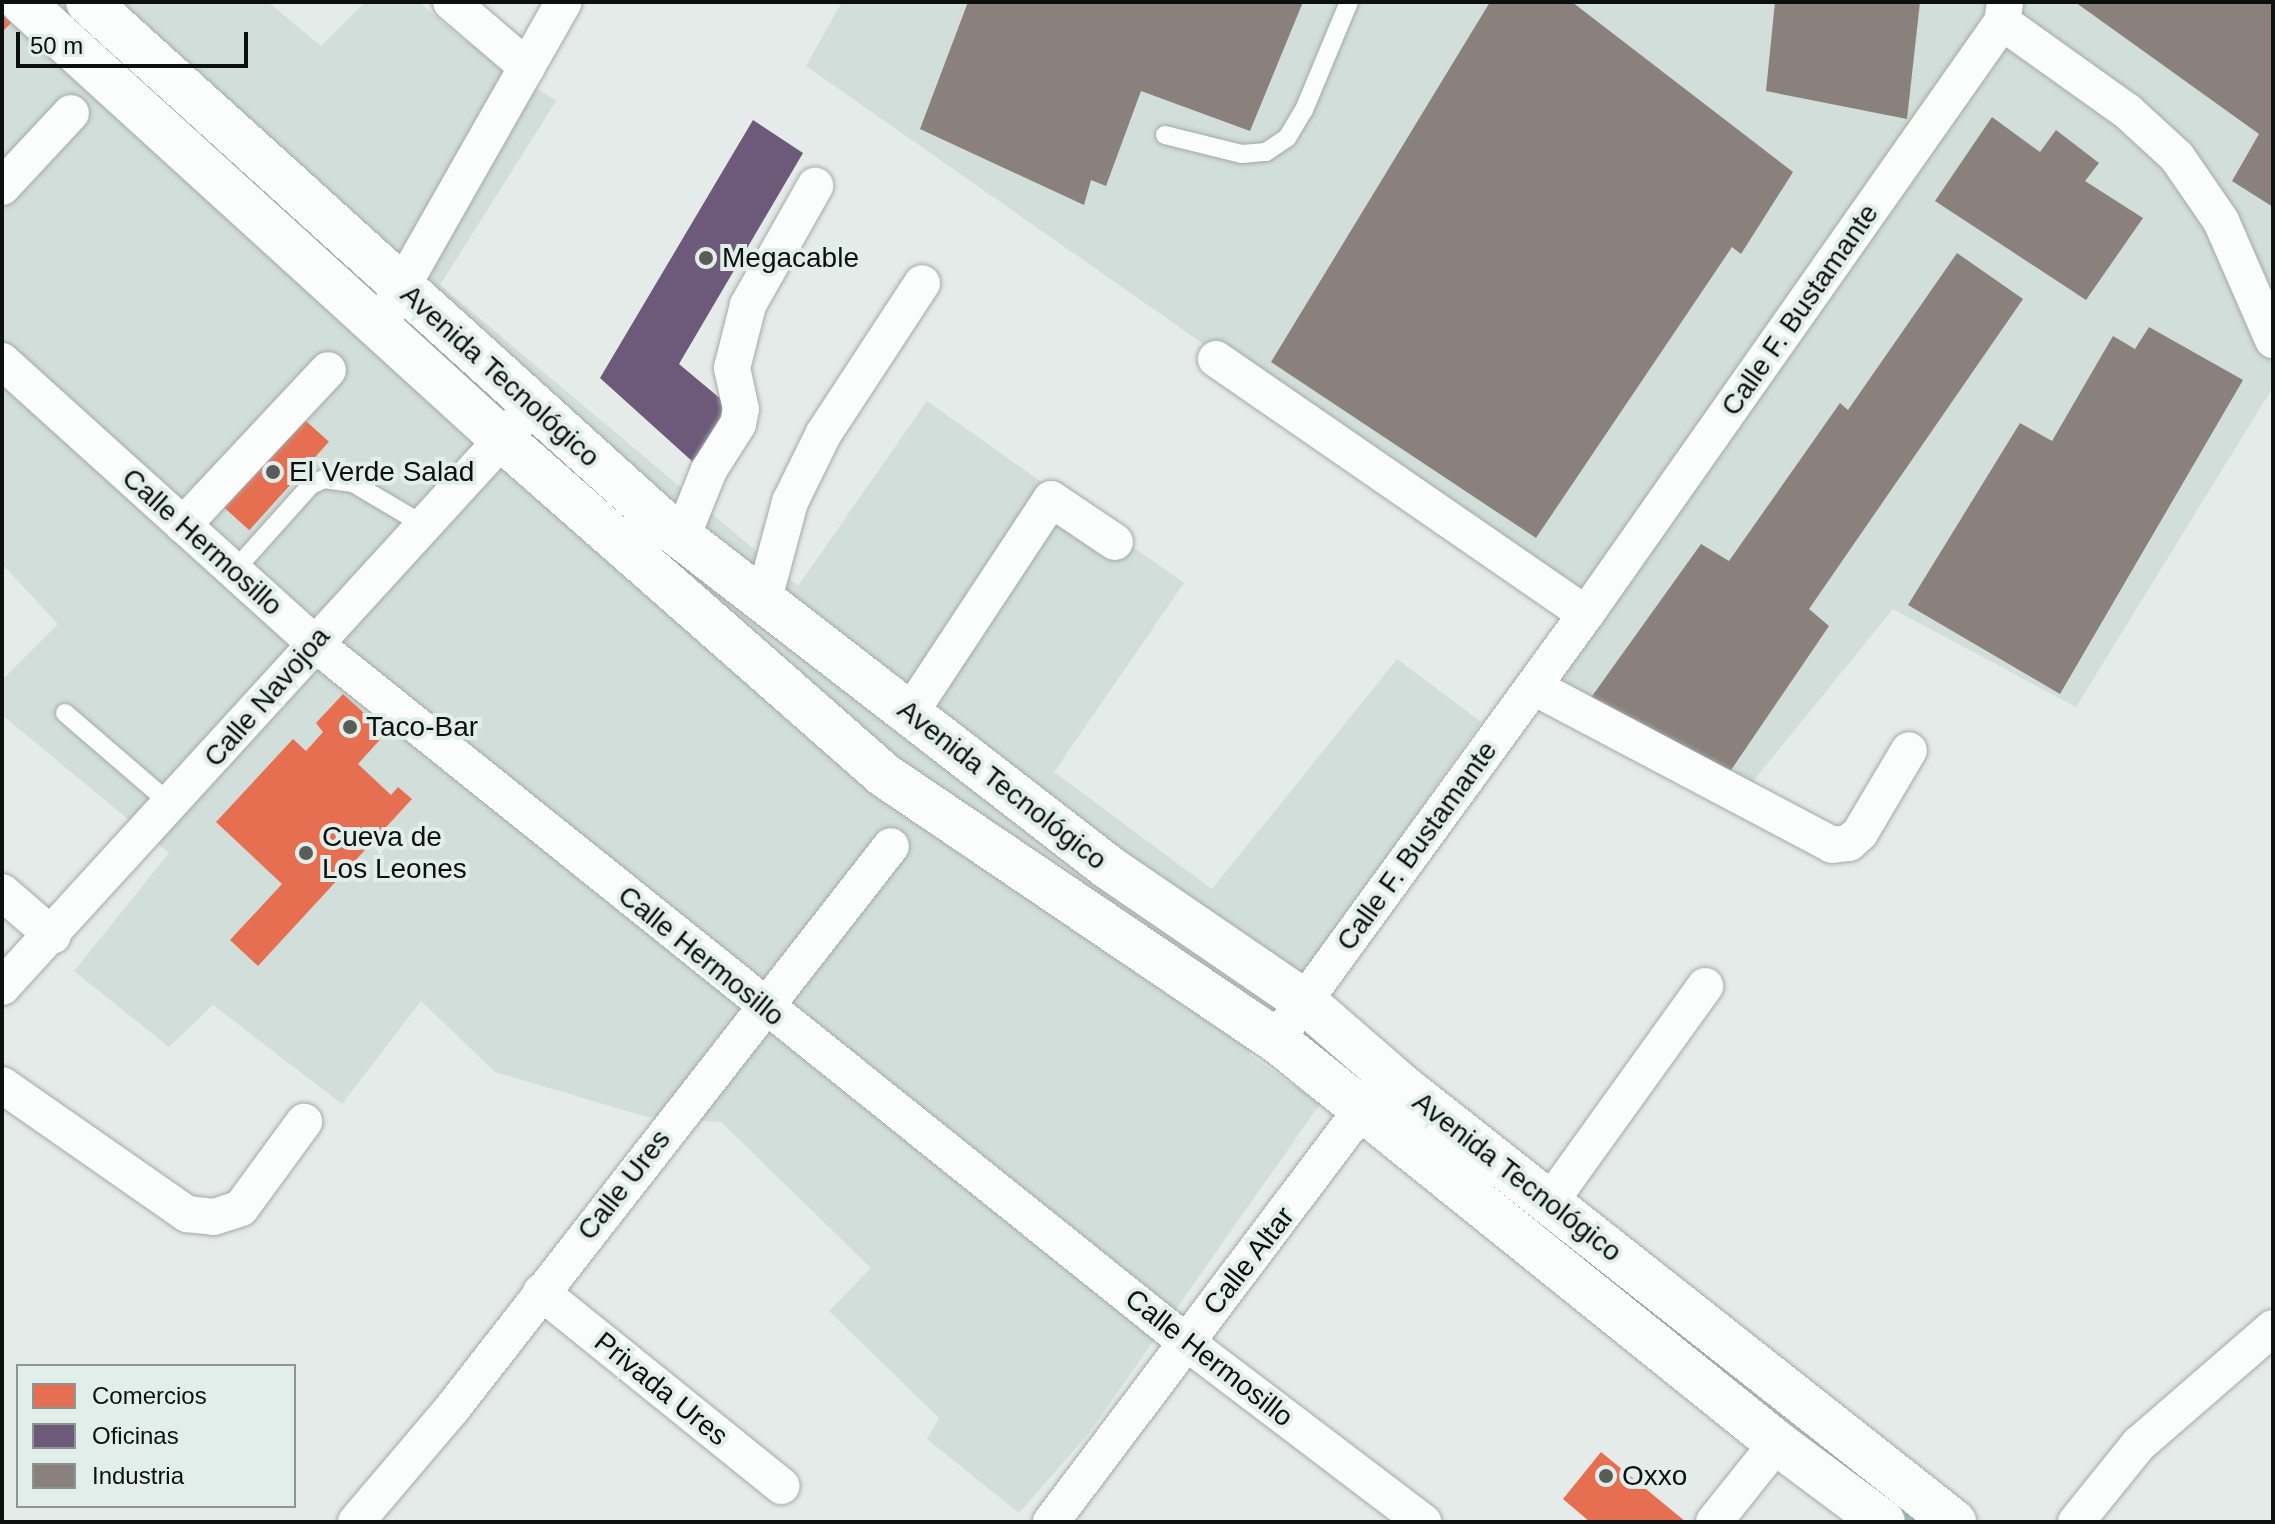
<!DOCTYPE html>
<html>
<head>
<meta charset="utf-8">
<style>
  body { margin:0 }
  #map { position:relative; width:2275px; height:1524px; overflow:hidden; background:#e5ebe8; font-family:Arial,sans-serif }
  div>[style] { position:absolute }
  .built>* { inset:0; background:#d1ded9 }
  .shops>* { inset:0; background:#e76f51; transform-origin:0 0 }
  .offices>* { inset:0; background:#6d597a }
  .industry>* { inset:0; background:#8a817c }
  .stream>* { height:9px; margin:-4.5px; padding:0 4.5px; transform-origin:4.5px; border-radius:4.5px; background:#90bac8 }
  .roads { filter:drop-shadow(0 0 2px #a5a9a7) drop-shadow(0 0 2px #a5a9a7) }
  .lane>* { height:18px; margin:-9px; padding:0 9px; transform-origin:9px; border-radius:9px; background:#fbfcfc }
  .street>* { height:36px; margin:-18px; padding:0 18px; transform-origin:18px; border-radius:18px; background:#fbfcfc }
  .secondary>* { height:44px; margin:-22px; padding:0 22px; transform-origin:22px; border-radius:22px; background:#fbfcfc }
  .dots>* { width:22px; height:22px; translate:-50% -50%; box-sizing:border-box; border:4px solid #e2eee9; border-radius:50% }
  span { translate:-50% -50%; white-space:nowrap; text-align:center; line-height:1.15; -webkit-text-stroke:8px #e2eee9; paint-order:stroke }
  .poi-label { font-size:28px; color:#0c100e }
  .left { translate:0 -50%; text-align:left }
  .street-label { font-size:28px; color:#0c100e }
  .frame { position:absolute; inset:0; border:4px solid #0c100e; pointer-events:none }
  .legend { position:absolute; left:16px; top:1364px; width:280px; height:144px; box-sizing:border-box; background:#e2eee9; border:2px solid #8c9591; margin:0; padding:10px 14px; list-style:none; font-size:24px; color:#0c100e }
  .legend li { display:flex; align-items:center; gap:16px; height:40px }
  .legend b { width:40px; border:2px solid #8c9591 }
  .scale { position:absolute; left:16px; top:32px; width:232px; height:36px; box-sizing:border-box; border:4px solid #0c100e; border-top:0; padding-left:10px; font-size:24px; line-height:28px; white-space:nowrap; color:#0c100e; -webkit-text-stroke:6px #e2eee9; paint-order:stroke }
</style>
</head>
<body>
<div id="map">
  <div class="built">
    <i style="clip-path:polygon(2px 2px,268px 2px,321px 46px,365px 2px,419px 2px,460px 37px,556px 101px,440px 285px,798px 586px,927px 401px,1184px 583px,1054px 772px,1212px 889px,1397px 659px,1481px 722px,1249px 1054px,1320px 1104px,1089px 1433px,1019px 1513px,927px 1439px,939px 1418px,829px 1311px,871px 1268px,721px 1122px,647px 1117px,495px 1072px,421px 1001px,342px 1104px,213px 1005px,169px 1047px,74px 971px,169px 853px,2px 715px,2px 680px,58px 624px,2px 564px)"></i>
    <i style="clip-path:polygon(842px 2px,2273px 2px,2273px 387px,2076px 707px,1893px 609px,1746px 790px,1549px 690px,1588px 613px,806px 66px)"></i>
  </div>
  <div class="shops">
    <i style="clip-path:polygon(2px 2px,18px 16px,2px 32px)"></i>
    <i style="left:297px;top:413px;width:43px;height:119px;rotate:42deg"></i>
    <i style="clip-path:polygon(343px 694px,386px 733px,358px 764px,391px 795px,398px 787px,412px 799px,258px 966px,230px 940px,282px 884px,216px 822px,293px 739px,306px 751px,323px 732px,316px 723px)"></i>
    <i style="clip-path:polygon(1601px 1452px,1686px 1522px,1590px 1522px,1563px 1499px)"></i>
  </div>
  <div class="offices">
    <i style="clip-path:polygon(753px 120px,803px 153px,679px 364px,734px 410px,693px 462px,600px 378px)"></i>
  </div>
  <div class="industry">
    <i style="clip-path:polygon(968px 2px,1303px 2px,1250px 131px,1141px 91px,1106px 186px,1091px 180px,1084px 205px,920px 129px)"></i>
    <i style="clip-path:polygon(1490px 2px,1572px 2px,1793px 172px,1741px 254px,1732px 247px,1536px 538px,1271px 362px)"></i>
    <i style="clip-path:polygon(1775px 2px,1920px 2px,1907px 119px,1766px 91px)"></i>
    <i style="clip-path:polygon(2075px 2px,2273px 2px,2273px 207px,2232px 181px,2259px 134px)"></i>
    <i style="clip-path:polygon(1992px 117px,2040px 152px,2056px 130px,2099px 163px,2085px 181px,2143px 218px,2086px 300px,1935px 201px)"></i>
    <i style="clip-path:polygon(1957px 253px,2023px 299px,1809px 609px,1829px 626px,1727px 776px,1590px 699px,1701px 544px,1729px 561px,1840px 403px,1848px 410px)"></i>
    <i style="clip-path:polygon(2149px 327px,2243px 380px,2060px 694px,1908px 605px,2020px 423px,2052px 441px,2113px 336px,2135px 349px)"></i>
  </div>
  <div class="stream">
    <i style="left:1894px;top:1510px;width:21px;rotate:35deg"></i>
  </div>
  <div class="roads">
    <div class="lane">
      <i style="left:1165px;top:135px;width:79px;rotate:13.9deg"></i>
      <i style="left:1242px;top:154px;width:24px;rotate:-5deg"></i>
      <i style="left:1266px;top:152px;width:25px;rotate:-34deg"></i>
      <i style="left:1287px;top:138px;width:33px;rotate:-59deg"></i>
      <i style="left:1304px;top:110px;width:117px;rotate:-67.4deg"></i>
      <i style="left:234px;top:571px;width:115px;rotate:-48.2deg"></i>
      <i style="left:311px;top:485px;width:14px;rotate:-25deg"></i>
      <i style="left:324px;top:479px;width:29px;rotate:8deg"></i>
      <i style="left:353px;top:483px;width:80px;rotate:30.7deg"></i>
      <i style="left:65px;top:713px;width:141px;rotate:40.7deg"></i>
    </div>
    <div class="street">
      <i style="left:451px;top:2px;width:100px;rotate:40.5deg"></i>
      <i style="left:2002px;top:22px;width:153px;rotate:35.5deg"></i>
      <i style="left:2127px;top:111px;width:68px;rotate:42.6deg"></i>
      <i style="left:2177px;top:157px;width:78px;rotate:55.5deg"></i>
      <i style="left:2221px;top:221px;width:130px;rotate:66.4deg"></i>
      <i style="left:2px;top:187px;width:101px;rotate:-47deg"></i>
      <i style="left:379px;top:327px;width:374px;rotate:-60.4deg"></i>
      <i style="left:1216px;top:359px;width:449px;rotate:34.6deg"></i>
      <i style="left:2px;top:361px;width:421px;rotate:42.1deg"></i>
      <i style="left:314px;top:643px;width:1118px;rotate:38.72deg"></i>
      <i style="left:1186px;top:1342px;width:298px;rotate:37.2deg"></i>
      <i style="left:183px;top:525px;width:212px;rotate:-46.9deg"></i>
      <i style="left:682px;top:537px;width:72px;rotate:-68.1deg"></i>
      <i style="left:709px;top:470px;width:54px;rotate:-57.8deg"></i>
      <i style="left:738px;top:424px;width:15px;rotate:-79deg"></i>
      <i style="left:741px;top:409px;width:42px;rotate:-102.4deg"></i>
      <i style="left:732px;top:368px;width:65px;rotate:-75.7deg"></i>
      <i style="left:748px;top:305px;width:137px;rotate:-60.6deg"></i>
      <i style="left:763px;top:602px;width:104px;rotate:-74.9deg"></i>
      <i style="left:790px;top:502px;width:77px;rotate:-63.8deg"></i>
      <i style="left:824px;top:433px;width:179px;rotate:-56.8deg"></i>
      <i style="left:1534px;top:687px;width:337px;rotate:27.9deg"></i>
      <i style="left:1832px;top:845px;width:17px;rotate:-7deg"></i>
      <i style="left:1849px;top:843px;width:15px;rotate:-42deg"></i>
      <i style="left:1860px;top:833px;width:96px;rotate:-59.4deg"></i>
      <i style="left:910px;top:713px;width:256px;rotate:-56.6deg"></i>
      <i style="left:1051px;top:499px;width:77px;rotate:33.9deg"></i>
      <i style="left:2px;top:892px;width:67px;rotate:40.8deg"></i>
      <i style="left:2px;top:987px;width:784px;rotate:-47.58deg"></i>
      <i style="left:1276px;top:1040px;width:527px;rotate:-53.96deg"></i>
      <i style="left:1586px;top:614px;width:724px;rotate:-54.9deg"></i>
      <i style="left:2002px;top:22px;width:20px;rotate:-81deg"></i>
      <i style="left:2px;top:1085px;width:226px;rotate:34.9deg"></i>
      <i style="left:187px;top:1214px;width:27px;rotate:6deg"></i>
      <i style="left:214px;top:1217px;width:28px;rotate:-18deg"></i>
      <i style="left:241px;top:1208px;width:107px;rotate:-53.8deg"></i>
      <i style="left:1550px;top:1202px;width:266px;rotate:-54.3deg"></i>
      <i style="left:541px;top:1292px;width:309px;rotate:38.9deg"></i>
      <i style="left:356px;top:1522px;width:147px;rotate:-49.7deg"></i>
      <i style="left:451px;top:1410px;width:715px;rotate:-52.04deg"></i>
      <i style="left:1051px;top:1522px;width:543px;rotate:-53deg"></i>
      <i style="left:1714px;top:1522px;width:101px;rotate:-51.4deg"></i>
      <i style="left:2076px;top:1522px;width:100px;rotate:-51.1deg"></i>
      <i style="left:2139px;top:1444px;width:177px;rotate:-40.9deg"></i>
    </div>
    <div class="secondary">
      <i style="left:22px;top:2px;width:649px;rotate:42.32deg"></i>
      <i style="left:502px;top:439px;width:509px;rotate:41.33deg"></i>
      <i style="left:884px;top:775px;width:473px;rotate:34.1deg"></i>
      <i style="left:1276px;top:1040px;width:643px;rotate:38.81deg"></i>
      <i style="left:1777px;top:1443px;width:132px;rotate:36.7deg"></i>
      <i style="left:88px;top:2px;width:781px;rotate:42.15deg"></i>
      <i style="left:667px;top:526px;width:557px;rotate:37.71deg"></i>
      <i style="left:1108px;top:867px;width:239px;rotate:34.4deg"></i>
      <i style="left:1305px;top:1002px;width:131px;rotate:41deg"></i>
      <i style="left:1404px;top:1088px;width:701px;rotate:38.28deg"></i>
    </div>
  </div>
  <div class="dots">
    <i style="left:706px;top:258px;background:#585d5a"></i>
    <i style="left:273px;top:472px;background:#585d5a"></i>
    <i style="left:350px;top:727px;background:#585d5a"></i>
    <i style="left:306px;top:853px;background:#585d5a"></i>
    <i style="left:1606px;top:1476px;background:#585d5a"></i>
  </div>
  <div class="poi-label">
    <span class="left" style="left:722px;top:258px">Megacable</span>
    <span class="left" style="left:289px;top:472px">El Verde Salad</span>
    <span class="left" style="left:366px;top:727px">Taco-Bar</span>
    <span class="left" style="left:322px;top:853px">Cueva de<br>Los Leones</span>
    <span class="left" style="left:1622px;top:1476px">Oxxo</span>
  </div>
  <div class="street-label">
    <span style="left:1800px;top:310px;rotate:-55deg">Calle F. Bustamante</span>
    <span style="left:500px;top:376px;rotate:42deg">Avenida Tecnológico</span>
    <span style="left:202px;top:542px;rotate:42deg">Calle Hermosillo</span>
    <span style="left:267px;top:697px;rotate:-49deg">Calle Navojoa</span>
    <span style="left:1002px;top:785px;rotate:38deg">Avenida Tecnológico</span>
    <span style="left:1417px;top:846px;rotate:-54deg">Calle F. Bustamante</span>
    <span style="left:701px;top:956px;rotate:39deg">Calle Hermosillo</span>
    <span style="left:1517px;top:1177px;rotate:38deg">Avenida Tecnológico</span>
    <span style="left:624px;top:1185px;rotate:-52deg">Calle Ures</span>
    <span style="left:1249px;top:1261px;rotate:-52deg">Calle Altar</span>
    <span style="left:1209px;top:1358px;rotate:38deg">Calle Hermosillo</span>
    <span style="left:661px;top:1389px;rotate:39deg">Privada Ures</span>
  </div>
  <div class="frame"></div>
  <ul class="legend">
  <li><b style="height:22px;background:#e76f51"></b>Comercios</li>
  <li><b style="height:22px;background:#6d597a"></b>Oficinas</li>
  <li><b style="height:22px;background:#8a817c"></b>Industria</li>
  </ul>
  <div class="scale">50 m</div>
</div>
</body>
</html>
